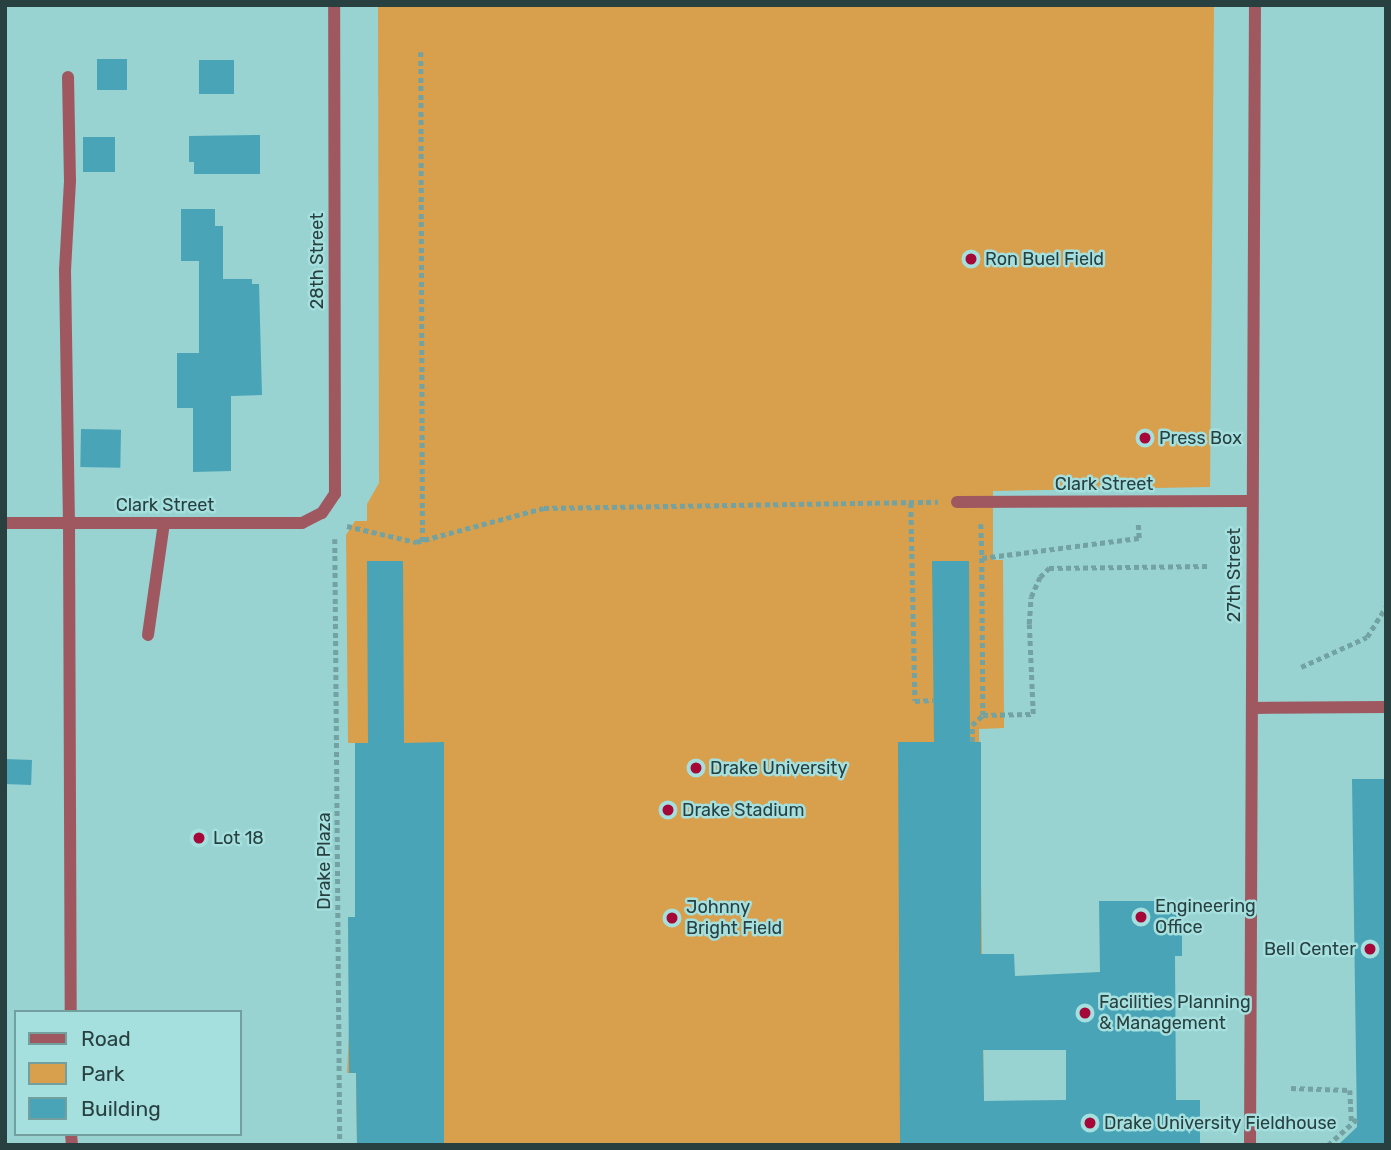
<!DOCTYPE html>
<html>
<head>
<meta charset="utf-8">
<style>
  body { margin:0 }
  #map { position:relative; width:1391px; height:1150px; overflow:hidden; background:#98d2d1; font-family:Rubik,sans-serif }
  div>[style] { position:absolute }
  .green>* { inset:0; background:#d89f4c }
  .building>* { inset:0; background:#49a4b7; transform-origin:0 0 }
  .path>* { height:4.5px; margin-top:-2.25px; transform-origin:0; background:repeating-linear-gradient(90deg,#73a2a2 0 5px,transparent 0 8.5px) }
  .minor>* { height:12px; margin:-6px; padding:0 6px; transform-origin:6px; border-radius:6px; background:#a05860 }
  .dots>* { width:19px; height:19px; translate:-50% -50%; box-sizing:border-box; border:4px solid #a5dfde; border-radius:50% }
  span { translate:-50% -50%; white-space:nowrap; text-align:center; line-height:1.15; -webkit-text-stroke:5px #a5dfde; paint-order:stroke }
  .poi-label { font-size:18px; color:#284040 }
  .left { translate:0 -50%; text-align:left }
  .right { translate:-100% -50%; text-align:right }
  .street-label { font-size:18px; color:#284040 }
  .frame { position:absolute; inset:0; border:7px solid #284040; pointer-events:none }
  .legend { position:absolute; left:14px; top:1010px; width:228px; height:126px; box-sizing:border-box; background:#a5dfde; border:2px solid #739f9f; margin:0; padding:9px 12px; list-style:none; font-size:21px; color:#284040 }
  .legend li { display:flex; align-items:center; gap:14px; height:35px }
  .legend b { width:35px; border:2px solid #739f9f }
</style>
</head>
<body>
<div id="map">
  <div class="green">
    <i style="clip-path:polygon(378px 5px,1214px 5px,1210px 487px,993px 491px,993px 560px,1003px 560px,1004px 728px,979px 729px,984px 1101px,981px 1145px,357px 1145px,356px 1073px,347px 1073px,355px 916px,355px 743px,348px 743px,346px 535px,355px 521px,367px 521px,367px 504px,379px 483px)"></i>
  </div>
  <div class="building">
    <i style="left:97px;top:59px;width:30px;height:31px"></i>
    <i style="left:199px;top:60px;width:35px;height:34px"></i>
    <i style="clip-path:polygon(260px 135px,260px 174px,194px 174px,194px 162px,189px 162px,189px 136px)"></i>
    <i style="left:83px;top:137px;width:32px;height:35px"></i>
    <i style="clip-path:polygon(181px 209px,215px 209px,215px 226px,223px 226px,223px 279px,252px 279px,252px 284px,259px 284px,262px 395px,231px 396px,231px 471px,193px 472px,193px 408px,177px 408px,177px 353px,199px 353px,199px 261px,181px 261px)"></i>
    <i style="left:81px;top:429px;width:40px;height:38px;rotate:1deg"></i>
    <i style="clip-path:polygon(367px 561px,403px 561px,404px 743px,444px 742px,444px 1145px,357px 1145px,356px 1073px,349px 1073px,348px 917px,355px 917px,355px 743px,368px 743px)"></i>
    <i style="clip-path:polygon(evenodd,932px 561px,969px 561px,970px 742px,981px 742px,981px 954px,1014px 954px,1015px 976px,1100px 972px,1099px 901px,1182px 901px,1182px 956px,1175px 956px,1176px 1100px,1200px 1100px,1200px 1145px,900px 1145px,898px 742px,934px 742px,932px 561px,983px 1050px,1066px 1050px,1066px 1100px,984px 1101px,983px 1050px)"></i>
    <i style="left:5px;top:759px;width:27px;height:25px;rotate:2deg"></i>
    <i style="clip-path:polygon(1352px 779px,1386px 779px,1386px 1145px,1338px 1145px,1357px 1127px)"></i>
  </div>
  <div class="path">
    <i style="left:421px;top:52px;width:490px;rotate:89.8deg"></i>
    <i style="left:911px;top:503px;width:198px;rotate:88.8deg"></i>
    <i style="left:915px;top:701px;width:18px;rotate:-3deg"></i>
    <i style="left:981px;top:524px;width:34px;rotate:88deg"></i>
    <i style="left:982px;top:558px;width:158px;rotate:-7.3deg"></i>
    <i style="left:1139px;top:538px;width:16px;rotate:-94deg"></i>
    <i style="left:347px;top:526px;width:71px;rotate:13.1deg"></i>
    <i style="left:416px;top:542px;width:132px;rotate:-14.9deg"></i>
    <i style="left:544px;top:508px;width:394px;rotate:-0.9deg"></i>
    <i style="left:335px;top:539px;width:606px;rotate:89.53deg"></i>
    <i style="left:982px;top:558px;width:157px;rotate:89.6deg"></i>
    <i style="left:1301px;top:667px;width:72px;rotate:-24.4deg"></i>
    <i style="left:1367px;top:637px;width:36px;rotate:-58deg"></i>
    <i style="left:972px;top:742px;width:17px;rotate:-90deg"></i>
    <i style="left:972px;top:725px;width:15px;rotate:-42deg"></i>
    <i style="left:983px;top:715px;width:50px;rotate:-1.1deg"></i>
    <i style="left:1033px;top:714px;width:90px;rotate:-92.5deg"></i>
    <i style="left:1029px;top:624px;width:27px;rotate:-86deg"></i>
    <i style="left:1031px;top:597px;width:22px;rotate:-66deg"></i>
    <i style="left:1040px;top:577px;width:13px;rotate:-45deg"></i>
    <i style="left:1049px;top:568px;width:159px;rotate:-0.7deg"></i>
    <i style="left:1291px;top:1088px;width:59px;rotate:1.9deg"></i>
    <i style="left:1350px;top:1090px;width:33px;rotate:87deg"></i>
    <i style="left:1328px;top:1145px;width:39px;rotate:-42deg"></i>
  </div>
  <div class="minor">
    <i style="left:68px;top:77px;width:104px;rotate:88.9deg"></i>
    <i style="left:70px;top:181px;width:89px;rotate:93.2deg"></i>
    <i style="left:65px;top:270px;width:252px;rotate:89.1deg"></i>
    <i style="left:69px;top:522px;width:490px;rotate:89.8deg"></i>
    <i style="left:957px;top:502px;width:295px;rotate:-0.2deg"></i>
    <i style="left:5px;top:523px;width:297px"></i>
    <i style="left:302px;top:523px;width:22px;rotate:-27deg"></i>
    <i style="left:322px;top:513px;width:23px;rotate:-56deg"></i>
    <i style="left:335px;top:494px;width:489px;rotate:-90.1deg"></i>
    <i style="left:148px;top:635px;width:113px;rotate:-81.9deg"></i>
    <i style="left:1252px;top:708px;width:134px;rotate:-0.4deg"></i>
    <i style="left:71px;top:1134px;width:11px;rotate:85deg"></i>
    <i style="left:1250px;top:1145px;width:1140px;rotate:-89.75deg"></i>
  </div>
  <div class="dots">
    <i style="left:971px;top:259px;background:#a40738"></i>
    <i style="left:1145px;top:438px;background:#a40738"></i>
    <i style="left:696px;top:768px;background:#a40738"></i>
    <i style="left:668px;top:810px;background:#a40738"></i>
    <i style="left:199px;top:838px;background:#a40738"></i>
    <i style="left:1141px;top:917px;background:#a40738"></i>
    <i style="left:672px;top:918px;background:#a40738"></i>
    <i style="left:1370px;top:949px;background:#a40738"></i>
    <i style="left:1085px;top:1013px;background:#a40738"></i>
    <i style="left:1090px;top:1123px;background:#a40738"></i>
  </div>
  <div class="poi-label">
    <span class="left" style="left:985px;top:259px">Ron Buel Field</span>
    <span class="left" style="left:1159px;top:438px">Press Box</span>
    <span class="left" style="left:710px;top:768px">Drake University</span>
    <span class="left" style="left:682px;top:810px">Drake Stadium</span>
    <span class="left" style="left:213px;top:838px">Lot 18</span>
    <span class="left" style="left:1155px;top:917px">Engineering<br>Office</span>
    <span class="left" style="left:686px;top:918px">Johnny<br>Bright Field</span>
    <span class="right" style="left:1356px;top:949px">Bell Center</span>
    <span class="left" style="left:1099px;top:1013px">Facilities Planning<br>&amp; Management</span>
    <span class="left" style="left:1104px;top:1123px">Drake University Fieldhouse</span>
  </div>
  <div class="street-label">
    <span style="left:317px;top:261px;rotate:-90deg">28th Street</span>
    <span style="left:1104px;top:484px">Clark Street</span>
    <span style="left:165px;top:505px">Clark Street</span>
    <span style="left:1234px;top:575px;rotate:-90deg">27th Street</span>
    <span style="left:324px;top:861px;rotate:-90deg">Drake Plaza</span>
  </div>
  <div class="frame"></div>
  <ul class="legend">
  <li><b style="height:9px;background:#a05860"></b>Road</li>
  <li><b style="height:19px;background:#d89f4c"></b>Park</li>
  <li><b style="height:19px;background:#49a4b7"></b>Building</li>
  </ul>
</div>
</body>
</html>
